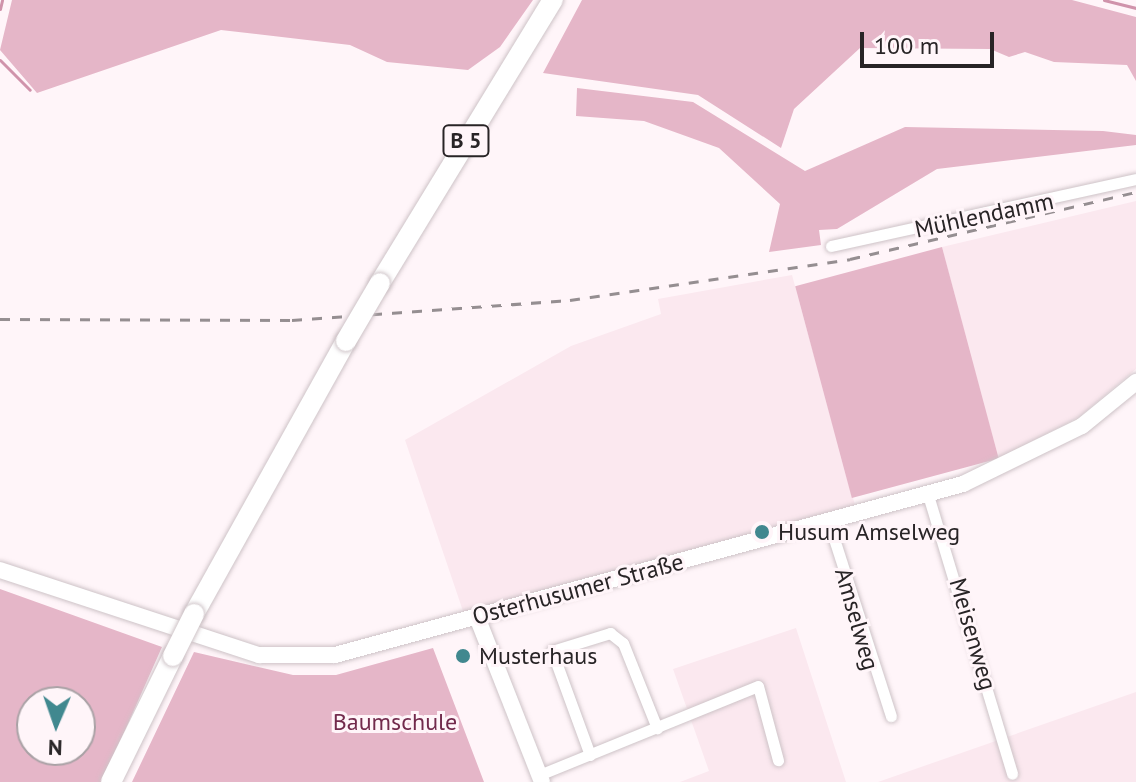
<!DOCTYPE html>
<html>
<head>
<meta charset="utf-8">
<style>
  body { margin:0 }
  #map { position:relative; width:1136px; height:782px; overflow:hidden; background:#fff5f9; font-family:"PT Sans",sans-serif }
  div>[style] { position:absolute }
  .built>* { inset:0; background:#fbe8ef }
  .green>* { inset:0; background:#e5b6c8; transform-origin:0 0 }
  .stream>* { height:3px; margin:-1.5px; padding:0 1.5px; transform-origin:1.5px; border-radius:1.5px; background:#d093ab }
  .roads { filter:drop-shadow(0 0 2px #cec3c7) drop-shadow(0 0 2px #cec3c7) }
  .street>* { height:11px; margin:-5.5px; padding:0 5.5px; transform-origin:5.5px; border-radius:5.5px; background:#fff }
  .secondary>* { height:16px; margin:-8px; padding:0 8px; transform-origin:8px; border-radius:8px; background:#fff }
  .highway>* { height:20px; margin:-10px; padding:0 10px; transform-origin:10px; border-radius:10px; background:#fff }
  .rail>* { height:3px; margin-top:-1.5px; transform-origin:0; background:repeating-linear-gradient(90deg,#958e91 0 10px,transparent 0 20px) }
  .bridges { filter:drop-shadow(0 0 2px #cec3c7) drop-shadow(0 0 2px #cec3c7) }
  .highway-bridge>* { height:20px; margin:-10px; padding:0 10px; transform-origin:10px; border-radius:10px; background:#fff }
  .dots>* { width:22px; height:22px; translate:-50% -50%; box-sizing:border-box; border:4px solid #fff5f9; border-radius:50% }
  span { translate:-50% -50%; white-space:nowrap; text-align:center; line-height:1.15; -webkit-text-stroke:6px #fff5f9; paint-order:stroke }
  .shield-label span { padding:2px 6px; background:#fff5f9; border:2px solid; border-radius:6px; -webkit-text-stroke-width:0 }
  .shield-label { font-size:22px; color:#282426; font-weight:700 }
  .street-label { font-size:24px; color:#282426 }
  .poi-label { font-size:24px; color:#282426 }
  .left { translate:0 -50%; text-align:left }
  .park-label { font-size:24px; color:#722a4c }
  .north { position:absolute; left:16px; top:686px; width:80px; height:80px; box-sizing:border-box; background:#fff5f9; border:2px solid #a9a1a5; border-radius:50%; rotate:182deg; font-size:22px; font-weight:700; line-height:32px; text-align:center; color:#282426 }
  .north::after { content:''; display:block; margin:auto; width:28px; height:36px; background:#41888f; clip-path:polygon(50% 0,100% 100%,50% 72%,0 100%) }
  .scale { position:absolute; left:860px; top:32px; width:134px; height:36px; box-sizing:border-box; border:4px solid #282426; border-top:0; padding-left:10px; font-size:24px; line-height:28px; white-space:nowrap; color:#282426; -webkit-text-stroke:6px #fff5f9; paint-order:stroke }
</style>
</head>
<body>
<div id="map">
  <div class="built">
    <i style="clip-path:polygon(1136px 201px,1136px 369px,1079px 417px,997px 459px,942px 247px)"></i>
    <i style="clip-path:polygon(792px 275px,855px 505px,464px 614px,405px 440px,571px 346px,661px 314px,658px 299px)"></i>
    <i style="clip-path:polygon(796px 628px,846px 782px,680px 782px,709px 771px,673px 669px)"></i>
    <i style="clip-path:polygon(1136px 692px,1136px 782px,878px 782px)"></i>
  </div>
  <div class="green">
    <i style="clip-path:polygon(12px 0,533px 0,500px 47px,468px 70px,387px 62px,350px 45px,221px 30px,37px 93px,0 50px)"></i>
    <i style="clip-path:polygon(582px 0,1072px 0,1136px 17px,1136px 81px,1127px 65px,1054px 62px,1025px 52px,1009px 57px,990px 49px,860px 48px,794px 109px,781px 148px,698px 95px,543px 73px)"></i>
    <i style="clip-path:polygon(577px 88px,693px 102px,805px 171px,905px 127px,1103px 131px,1136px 135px,1136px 145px,937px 169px,837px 229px,819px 230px,821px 245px,769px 252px,780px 204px,719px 148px,644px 121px,576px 116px)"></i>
    <i style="left:942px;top:247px;width:219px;height:152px;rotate:75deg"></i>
    <i style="clip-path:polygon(evenodd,0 589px,162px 647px,102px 782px,0 782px,0 589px,32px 702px,80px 702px,80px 750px,32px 750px,32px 702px)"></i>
    <i style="clip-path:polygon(433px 648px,484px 782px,132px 782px,194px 652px,293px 675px,336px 675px)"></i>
  </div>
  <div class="stream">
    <i style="left:1104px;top:0;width:33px;rotate:14deg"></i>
    <i style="left:0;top:9px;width:9px;rotate:-77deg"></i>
    <i style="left:0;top:60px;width:42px;rotate:45deg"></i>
  </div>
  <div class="roads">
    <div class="street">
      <i style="left:831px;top:246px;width:312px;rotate:-12.4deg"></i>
      <i style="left:928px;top:495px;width:291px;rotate:73.2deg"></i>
      <i style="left:828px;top:520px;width:206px;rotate:72.2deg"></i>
      <i style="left:590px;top:755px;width:111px;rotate:-110.1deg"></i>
      <i style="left:552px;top:651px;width:61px;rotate:-17.2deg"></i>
      <i style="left:610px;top:633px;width:16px;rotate:38deg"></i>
      <i style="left:623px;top:643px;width:92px;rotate:68.2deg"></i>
      <i style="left:539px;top:775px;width:236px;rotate:-22.1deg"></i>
      <i style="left:758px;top:686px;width:77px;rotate:74.9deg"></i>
    </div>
    <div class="secondary">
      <i style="left:0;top:570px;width:273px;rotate:18.2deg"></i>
      <i style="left:259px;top:655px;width:76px"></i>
      <i style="left:335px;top:655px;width:651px;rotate:-15.23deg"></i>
      <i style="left:963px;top:484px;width:132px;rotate:-26deg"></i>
      <i style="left:1082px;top:426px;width:70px;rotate:-39.2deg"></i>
      <i style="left:477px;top:617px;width:177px;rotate:68.5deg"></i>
    </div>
    <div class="highway">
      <i style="left:380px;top:283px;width:332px;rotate:-58.6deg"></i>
      <i style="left:194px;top:614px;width:312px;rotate:-60.9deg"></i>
      <i style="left:111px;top:782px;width:140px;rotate:-63.8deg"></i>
    </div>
  </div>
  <div class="rail">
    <i style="left:0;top:319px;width:292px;rotate:0.2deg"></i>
    <i style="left:292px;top:320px;width:279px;rotate:-4.1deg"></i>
    <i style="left:570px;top:300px;width:283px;rotate:-8.3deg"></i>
    <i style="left:850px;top:259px;width:294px;rotate:-13.2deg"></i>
  </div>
  <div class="bridges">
    <div class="highway-bridge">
      <i style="left:346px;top:341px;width:67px;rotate:-59.6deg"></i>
      <i style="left:173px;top:656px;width:47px;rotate:-63.4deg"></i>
    </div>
  </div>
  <div class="dots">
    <i style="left:762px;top:532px;background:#41888f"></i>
    <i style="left:463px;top:656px;background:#41888f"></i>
  </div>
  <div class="shield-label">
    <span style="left:466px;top:141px">B 5</span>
  </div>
  <div class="street-label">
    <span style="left:984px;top:215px;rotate:-12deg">Mühlendamm</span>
    <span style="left:578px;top:589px;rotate:-15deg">Osterhusumer Straße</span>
    <span style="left:857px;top:619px;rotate:74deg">Amselweg</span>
    <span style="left:973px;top:634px;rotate:74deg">Meisenweg</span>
  </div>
  <div class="poi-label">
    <span class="left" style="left:778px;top:532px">Husum Amselweg</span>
    <span class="left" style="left:479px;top:656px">Musterhaus</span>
  </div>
  <div class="park-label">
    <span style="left:395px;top:722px">Baumschule</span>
  </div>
  <div class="north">N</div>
  <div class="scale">100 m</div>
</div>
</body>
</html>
